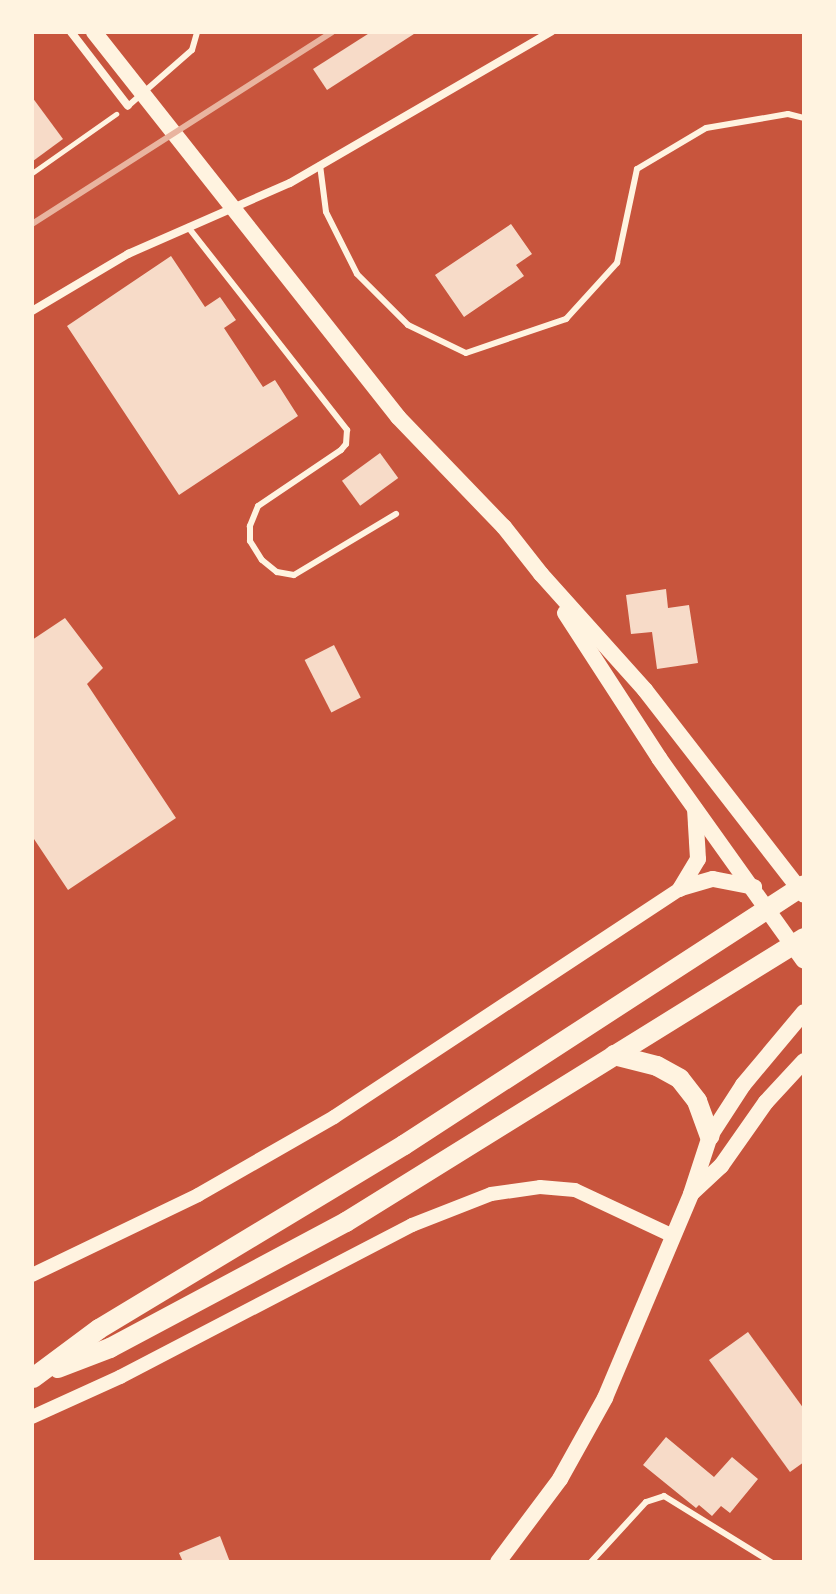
<!DOCTYPE html>
<html>
<head>
<meta charset="utf-8">
<style>
  body { margin:0 }
  #map { position:relative; width:836px; height:1594px; overflow:hidden; background:#c8553d; font-family:"Noto Sans",sans-serif }
  div>[style] { position:absolute }
  .building>* { inset:0; background:#f7dbc8; transform-origin:0 0 }
  .path>* { height:5px; margin:-2.5px; padding:0 2.5px; transform-origin:2.5px; border-radius:2.5px; background:#fff3e0 }
  .service>* { height:6px; margin:-3px; padding:0 3px; transform-origin:3px; border-radius:3px; background:#fff3e0 }
  .minor>* { height:8px; margin:-4px; padding:0 4px; transform-origin:4px; border-radius:4px; background:#fff3e0 }
  .tertiary>* { height:14px; margin:-7px; padding:0 7px; transform-origin:7px; border-radius:7px; background:#fff3e0 }
  .secondary>* { height:16px; margin:-8px; padding:0 8px; transform-origin:8px; border-radius:8px; background:#fff3e0 }
  .primary>* { height:20px; margin:-10px; padding:0 10px; transform-origin:10px; border-radius:10px; background:#fff3e0 }
  .rail>* { height:6px; margin:-3px; padding:0 3px; transform-origin:3px; border-radius:3px; background:#e9b49f }
  span { translate:-50% -50%; white-space:nowrap; text-align:center; line-height:1.15; -webkit-text-stroke:6px #fff3e0; paint-order:stroke }
  .frame { position:absolute; inset:0; border:34px solid #fff3e0; pointer-events:none }
</style>
</head>
<body>
<div id="map">
  <div class="building">
    <i style="clip-path:polygon(371px 32px,417px 32px,327px 90px,313px 69px)"></i>
    <i style="clip-path:polygon(32px 97px,63px 139px,33px 161px,32px 158px)"></i>
    <i style="clip-path:polygon(511px 224px,532px 254px,516px 265px,524px 276px,464px 317px,435px 275px)"></i>
    <i style="clip-path:polygon(171px 256px,205px 307px,220px 297px,236px 320px,224px 328px,263px 387px,275px 380px,298px 416px,179px 495px,67px 326px)"></i>
    <i style="left:380px;top:453px;width:31px;height:47px;rotate:54deg"></i>
    <i style="clip-path:polygon(666px 589px,668px 608px,689px 605px,698px 663px,657px 669px,652px 632px,631px 634px,626px 595px)"></i>
    <i style="clip-path:polygon(65px 618px,103px 668px,87px 684px,176px 818px,68px 890px,32px 836px,32px 640px)"></i>
    <i style="left:334px;top:645px;width:59px;height:33px;rotate:63deg"></i>
    <i style="clip-path:polygon(748px 1332px,804px 1409px,804px 1462px,790px 1472px,709px 1360px)"></i>
    <i style="clip-path:polygon(666px 1437px,714px 1477px,732px 1457px,758px 1479px,730px 1513px,721px 1506px,712px 1516px,699px 1505px,696px 1508px,643px 1465px)"></i>
    <i style="clip-path:polygon(220px 1536px,230px 1562px,183px 1562px,179px 1553px)"></i>
  </div>
  <div class="path">
    <i style="left:32px;top:173px;width:103px;rotate:-35.1deg"></i>
  </div>
  <div class="service">
    <i style="left:128px;top:106px;width:85px;rotate:-41.2deg"></i>
    <i style="left:192px;top:50px;width:19px;rotate:-74deg"></i>
    <i style="left:320px;top:165px;width:47px;rotate:82.7deg"></i>
    <i style="left:326px;top:212px;width:69px;rotate:63.4deg"></i>
    <i style="left:357px;top:274px;width:72px;rotate:45deg"></i>
    <i style="left:408px;top:325px;width:64px;rotate:25.8deg"></i>
    <i style="left:466px;top:353px;width:106px;rotate:-18.8deg"></i>
    <i style="left:566px;top:319px;width:76px;rotate:-47.7deg"></i>
    <i style="left:617px;top:263px;width:96px;rotate:-78deg"></i>
    <i style="left:637px;top:169px;width:80px;rotate:-30.7deg"></i>
    <i style="left:706px;top:128px;width:83px;rotate:-9.7deg"></i>
    <i style="left:788px;top:114px;width:16px;rotate:14deg"></i>
    <i style="left:188px;top:227px;width:258px;rotate:51.9deg"></i>
    <i style="left:347px;top:430px;width:14px;rotate:94deg"></i>
    <i style="left:346px;top:444px;width:8px;rotate:130deg"></i>
    <i style="left:341px;top:450px;width:100px;rotate:146deg"></i>
    <i style="left:258px;top:506px;width:22px;rotate:112deg"></i>
    <i style="left:250px;top:526px;width:15px;rotate:90deg"></i>
    <i style="left:250px;top:541px;width:22px;rotate:58deg"></i>
    <i style="left:262px;top:560px;width:19px;rotate:39deg"></i>
    <i style="left:277px;top:572px;width:17px;rotate:10deg"></i>
    <i style="left:294px;top:575px;width:119px;rotate:-30.9deg"></i>
    <i style="left:591px;top:1562px;width:81px;rotate:-47.5deg"></i>
    <i style="left:646px;top:1502px;width:19px;rotate:-18deg"></i>
    <i style="left:664px;top:1496px;width:126px;rotate:31.7deg"></i>
  </div>
  <div class="minor">
    <i style="left:71px;top:32px;width:93px;rotate:52.4deg"></i>
    <i style="left:32px;top:311px;width:112px;rotate:-30.7deg"></i>
    <i style="left:128px;top:254px;width:177px;rotate:-23.7deg"></i>
    <i style="left:290px;top:183px;width:302px;rotate:-30.1deg"></i>
  </div>
  <div class="tertiary">
    <i style="left:32px;top:1275px;width:184px;rotate:-25.7deg"></i>
    <i style="left:198px;top:1195px;width:157px;rotate:-29.8deg"></i>
    <i style="left:334px;top:1117px;width:414px;rotate:-33.4deg"></i>
    <i style="left:32px;top:1417px;width:97px;rotate:-24.4deg"></i>
    <i style="left:120px;top:1377px;width:329px;rotate:-27.5deg"></i>
    <i style="left:412px;top:1225px;width:85px;rotate:-21.4deg"></i>
    <i style="left:491px;top:1194px;width:49px;rotate:-8.1deg"></i>
    <i style="left:540px;top:1187px;width:35px;rotate:5deg"></i>
    <i style="left:575px;top:1190px;width:108px;rotate:25.1deg"></i>
  </div>
  <div class="secondary">
    <i style="left:94px;top:32px;width:491px;rotate:51.7deg"></i>
    <i style="left:398px;top:417px;width:153px;rotate:46.1deg"></i>
    <i style="left:504px;top:527px;width:60px;rotate:51.8deg"></i>
    <i style="left:541px;top:574px;width:156px;rotate:48.1deg"></i>
    <i style="left:645px;top:690px;width:259px;rotate:52.2deg"></i>
    <i style="left:565px;top:613px;width:173px;rotate:57deg"></i>
    <i style="left:659px;top:758px;width:249px;rotate:54.5deg"></i>
    <i style="left:681px;top:888px;width:33px;rotate:-16deg"></i>
    <i style="left:713px;top:879px;width:42px;rotate:11deg"></i>
    <i style="left:680px;top:889px;width:35px;rotate:-59deg"></i>
    <i style="left:698px;top:859px;width:50px;rotate:-93.4deg"></i>
    <i style="left:692px;top:1193px;width:40px;rotate:-43deg"></i>
    <i style="left:721px;top:1166px;width:78px;rotate:-54.9deg"></i>
    <i style="left:766px;top:1102px;width:56px;rotate:-47.2deg"></i>
    <i style="left:498px;top:1562px;width:104px;rotate:-53.2deg"></i>
    <i style="left:560px;top:1479px;width:93px;rotate:-60.9deg"></i>
    <i style="left:605px;top:1398px;width:221px;rotate:-67.1deg"></i>
    <i style="left:691px;top:1194px;width:61px;rotate:-71.9deg"></i>
    <i style="left:710px;top:1136px;width:61px;rotate:-57.1deg"></i>
    <i style="left:743px;top:1085px;width:95px;rotate:-50.1deg"></i>
  </div>
  <div class="primary">
    <i style="left:614px;top:1055px;width:44px;rotate:14.3deg"></i>
    <i style="left:657px;top:1066px;width:26px;rotate:29deg"></i>
    <i style="left:680px;top:1079px;width:28px;rotate:52deg"></i>
    <i style="left:697px;top:1101px;width:37px;rotate:70deg"></i>
    <i style="left:58px;top:1368px;width:56px;rotate:-21deg"></i>
    <i style="left:110px;top:1348px;width:268px;rotate:-28.1deg"></i>
    <i style="left:346px;top:1222px;width:539px;rotate:-31.8deg"></i>
    <i style="left:33px;top:1378px;width:82px;rotate:-36.6deg"></i>
    <i style="left:99px;top:1329px;width:356px;rotate:-31.1deg"></i>
    <i style="left:404px;top:1145px;width:477px;rotate:-33deg"></i>
  </div>
  <div class="rail">
    <i style="left:32px;top:224px;width:356px;rotate:-32.6deg"></i>
  </div>
  <div class="frame"></div>
</div>
</body>
</html>
